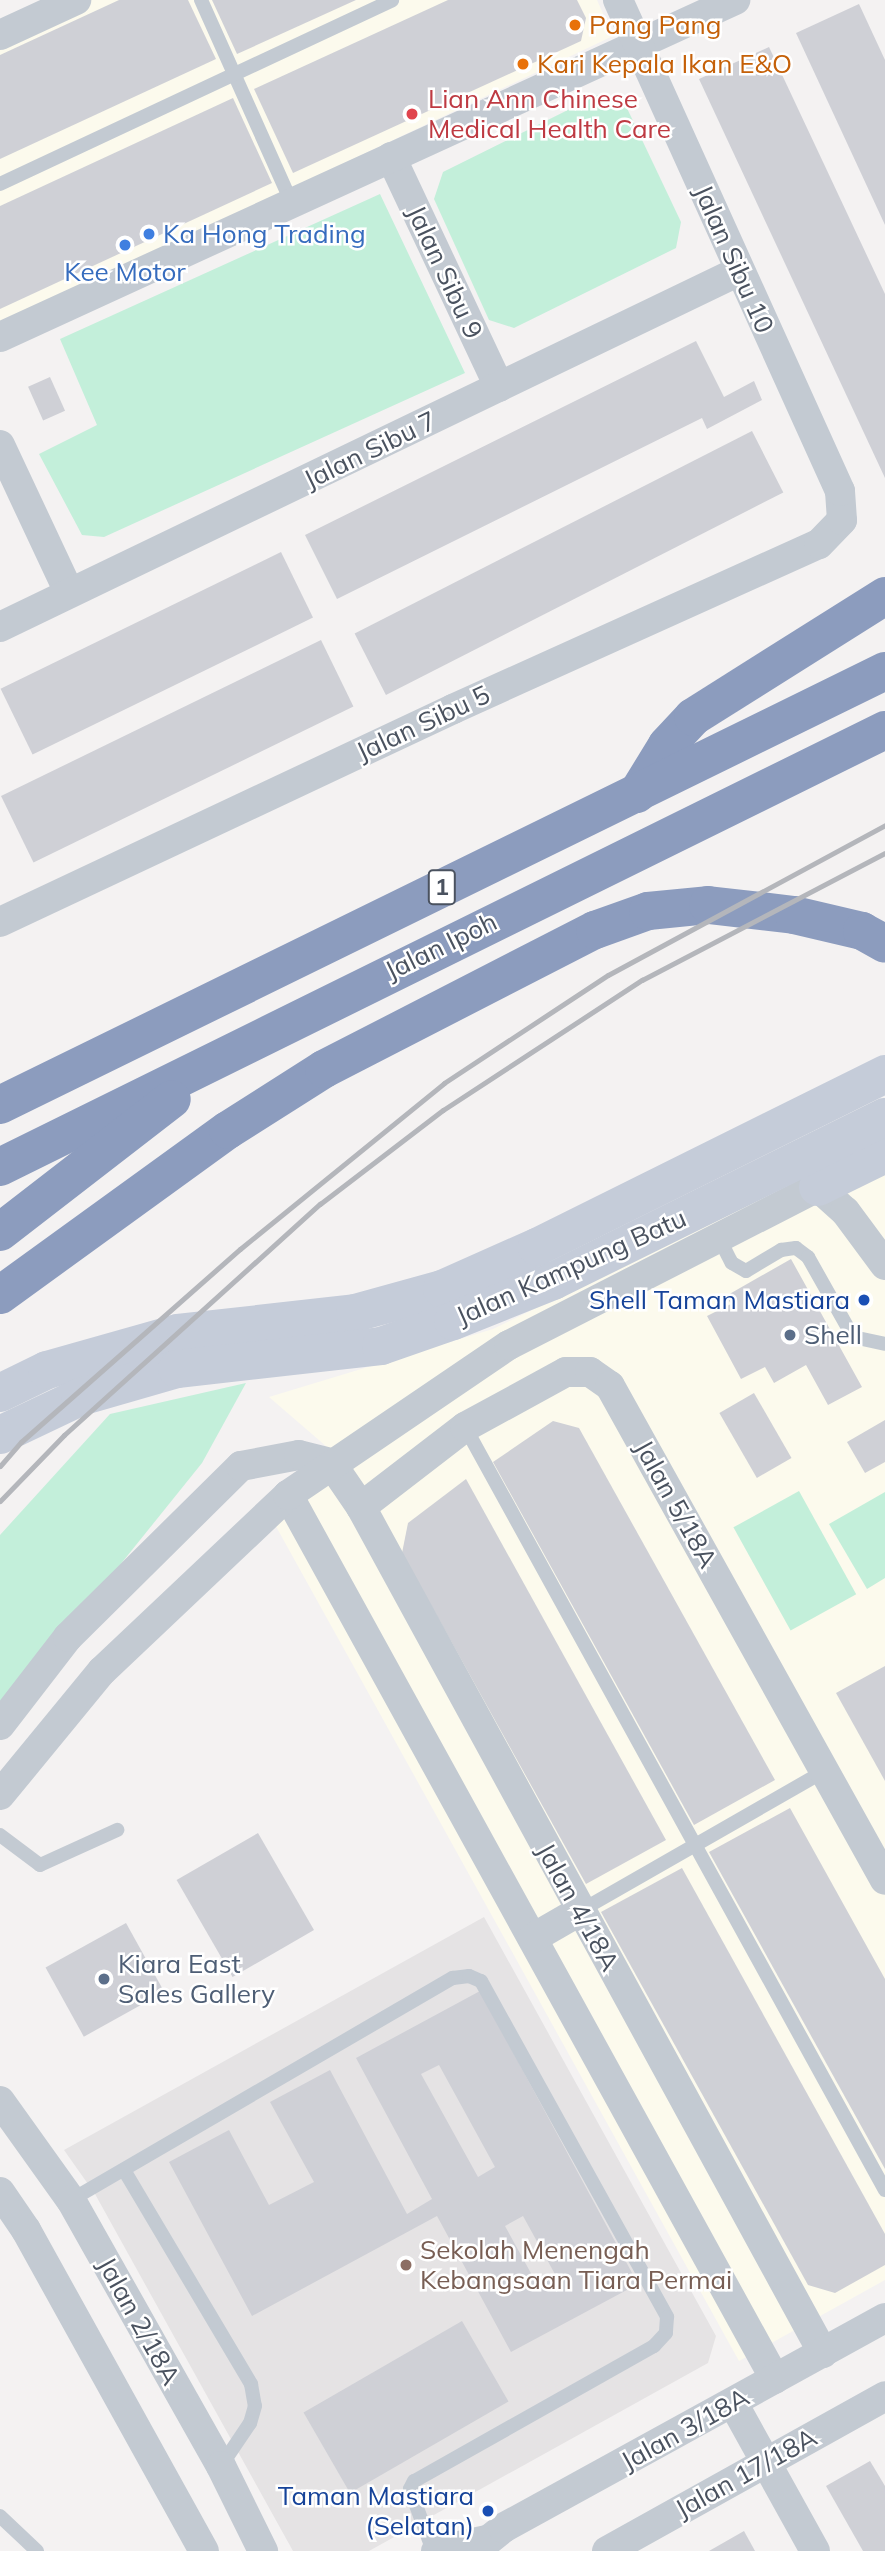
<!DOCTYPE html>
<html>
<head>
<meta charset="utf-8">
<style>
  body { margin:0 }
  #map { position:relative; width:885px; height:2551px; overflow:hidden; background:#f4f2f2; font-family:Mulish,sans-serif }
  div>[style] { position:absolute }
  .commercial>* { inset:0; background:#fcfaed }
  .education>* { inset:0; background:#e5e3e4 }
  .green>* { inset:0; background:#c3efda; transform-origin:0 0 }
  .building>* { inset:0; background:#cfd0d6; transform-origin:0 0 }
  .lane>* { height:14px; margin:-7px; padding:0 7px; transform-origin:7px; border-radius:7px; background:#c3cad2 }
  .street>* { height:30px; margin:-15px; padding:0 15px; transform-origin:15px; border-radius:15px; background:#c3cad2 }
  .secondary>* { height:38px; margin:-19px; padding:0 19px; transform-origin:19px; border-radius:19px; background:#c5ccd9 }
  .highway>* { height:38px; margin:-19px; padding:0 19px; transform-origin:19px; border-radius:19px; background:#8c9cbe }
  .rail>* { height:5px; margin:-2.5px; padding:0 2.5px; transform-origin:2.5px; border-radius:2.5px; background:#b4b6bb }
  .dots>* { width:19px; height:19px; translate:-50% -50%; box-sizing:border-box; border:4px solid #fff; border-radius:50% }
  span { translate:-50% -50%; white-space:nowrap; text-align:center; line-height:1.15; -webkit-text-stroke:5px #fff; paint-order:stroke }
  .shield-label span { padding:2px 5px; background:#fff; border:2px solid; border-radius:5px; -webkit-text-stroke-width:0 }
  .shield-label { font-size:24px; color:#4a525f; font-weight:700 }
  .food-label { font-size:26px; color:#c56008 }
  .left { translate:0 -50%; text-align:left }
  .health-label { font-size:26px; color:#be3a42 }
  .shop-label { font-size:26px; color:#366cbe }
  .street-label { font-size:26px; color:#4a525f }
  .transit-label { font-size:26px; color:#164399 }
  .right { translate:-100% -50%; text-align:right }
  .service-label { font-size:26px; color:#4e5e75 }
  .education-label { font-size:26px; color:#785e54 }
</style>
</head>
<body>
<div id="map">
  <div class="commercial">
    <i style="clip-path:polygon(50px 0,597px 0,613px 36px,0 326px,0 23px)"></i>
    <i style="clip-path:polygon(885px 1138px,885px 2280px,739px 2361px,263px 1503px,327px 1447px,269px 1397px,493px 1329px)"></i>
  </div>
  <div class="education">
    <i style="clip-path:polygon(484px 1917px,716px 2336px,708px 2363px,369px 2551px,293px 2551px,95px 2194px,64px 2150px)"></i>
  </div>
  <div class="green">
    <i style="clip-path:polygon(598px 95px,625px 104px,681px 222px,676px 248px,514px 328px,489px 320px,434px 199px,443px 172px)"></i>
    <i style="clip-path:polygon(380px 194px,465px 373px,104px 537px,82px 535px,39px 454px,97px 425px,60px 339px)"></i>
    <i style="clip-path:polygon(246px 1383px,202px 1463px,0 1714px,0 1535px,110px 1414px)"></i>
    <i style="left:799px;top:1491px;width:118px;height:75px;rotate:61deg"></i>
    <i style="clip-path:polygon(885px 1492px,885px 1578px,867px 1589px,829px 1524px)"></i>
  </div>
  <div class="building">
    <i style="clip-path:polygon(119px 0,188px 0,216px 59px,0 159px,0 55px)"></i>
    <i style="clip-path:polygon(212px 0,356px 0,237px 54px)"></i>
    <i style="clip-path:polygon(448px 0,577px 0,586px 18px,581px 41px,293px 173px,254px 89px)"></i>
    <i style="clip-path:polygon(859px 4px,885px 60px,885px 225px,796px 33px)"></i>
    <i style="clip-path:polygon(769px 47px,885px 294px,885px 478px,699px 79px)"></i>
    <i style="clip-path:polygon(233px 98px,272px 183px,0 309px,0 206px)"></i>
    <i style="clip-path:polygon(696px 341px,724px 397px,754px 381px,762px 400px,707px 429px,702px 418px,337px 599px,305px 535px)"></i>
    <i style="left:50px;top:377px;width:37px;height:24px;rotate:66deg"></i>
    <i style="left:752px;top:431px;width:69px;height:446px;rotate:63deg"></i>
    <i style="left:281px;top:552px;width:73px;height:312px;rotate:64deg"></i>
    <i style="left:321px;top:640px;width:74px;height:356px;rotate:64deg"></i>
    <i style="clip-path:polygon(791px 1259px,862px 1387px,828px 1405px,806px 1365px,774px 1383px,765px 1367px,741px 1379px,707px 1316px,731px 1304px,726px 1296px)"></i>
    <i style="left:754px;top:1393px;width:75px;height:40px;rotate:60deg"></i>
    <i style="clip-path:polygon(885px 1420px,885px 1462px,865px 1473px,847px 1442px)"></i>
    <i style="clip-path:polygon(553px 1421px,579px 1428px,775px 1780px,694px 1825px,493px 1462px)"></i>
    <i style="clip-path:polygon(466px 1479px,666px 1840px,586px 1884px,402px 1553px,408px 1523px)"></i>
    <i style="clip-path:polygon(885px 1666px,885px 1781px,836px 1693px)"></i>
    <i style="clip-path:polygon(790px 1808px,885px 1979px,885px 2169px,709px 1852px)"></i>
    <i style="left:258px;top:1833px;width:112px;height:94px;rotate:60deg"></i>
    <i style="clip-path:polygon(682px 1868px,885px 2234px,885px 2265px,835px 2293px,808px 2285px,601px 1912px)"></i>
    <i style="left:126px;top:1923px;width:79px;height:92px;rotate:61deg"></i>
    <i style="clip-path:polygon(evenodd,480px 1991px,638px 2284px,511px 2352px,437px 2216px,252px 2316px,169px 2162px,229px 2130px,269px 2205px,314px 2182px,270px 2102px,330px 2070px,407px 2214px,432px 2199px,356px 2058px,480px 1991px,439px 2065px,495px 2167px,478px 2177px,421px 2074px,439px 2065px,480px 1991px,523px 2216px,556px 2276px,538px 2286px,505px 2226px,523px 2216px)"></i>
    <i style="left:462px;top:2321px;width:93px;height:183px;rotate:60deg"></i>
    <i style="clip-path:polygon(870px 2461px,885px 2486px,885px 2551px,863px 2551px,826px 2486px)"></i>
    <i style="clip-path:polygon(744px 2531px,755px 2551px,709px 2551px)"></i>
  </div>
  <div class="lane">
    <i style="left:201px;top:0;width:222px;rotate:65.9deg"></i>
    <i style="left:0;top:184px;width:433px;rotate:-25.1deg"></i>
    <i style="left:719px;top:1238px;width:28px;rotate:63deg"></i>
    <i style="left:732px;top:1263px;width:16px;rotate:30deg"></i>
    <i style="left:746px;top:1271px;width:41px;rotate:-31deg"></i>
    <i style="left:781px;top:1250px;width:15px;rotate:-8deg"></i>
    <i style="left:796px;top:1248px;width:15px;rotate:37deg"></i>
    <i style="left:808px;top:1257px;width:92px;rotate:60.6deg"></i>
    <i style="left:853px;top:1337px;width:33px;rotate:12deg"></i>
    <i style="left:465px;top:1427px;width:871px;rotate:61.17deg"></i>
    <i style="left:0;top:1835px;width:50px;rotate:36.9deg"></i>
    <i style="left:40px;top:1865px;width:85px;rotate:-24.4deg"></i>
    <i style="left:580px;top:1911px;width:281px;rotate:-29.8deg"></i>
    <i style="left:124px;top:2170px;width:249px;rotate:59.3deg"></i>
    <i style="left:251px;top:2384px;width:22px;rotate:80deg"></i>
    <i style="left:255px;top:2406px;width:18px;rotate:106deg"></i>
    <i style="left:250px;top:2423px;width:52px;rotate:124deg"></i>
    <i style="left:71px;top:2200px;width:442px;rotate:-30.2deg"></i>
    <i style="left:453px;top:1978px;width:16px;rotate:-7deg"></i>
    <i style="left:469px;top:1976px;width:13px;rotate:23deg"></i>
    <i style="left:481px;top:1981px;width:384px;rotate:61deg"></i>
    <i style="left:667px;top:2317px;width:16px;rotate:94deg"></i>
    <i style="left:666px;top:2333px;width:18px;rotate:133deg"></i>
    <i style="left:654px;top:2346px;width:275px;rotate:150.6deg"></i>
    <i style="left:414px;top:2481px;width:9px;rotate:117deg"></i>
    <i style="left:410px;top:2489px;width:66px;rotate:69.6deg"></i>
    <i style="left:0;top:2516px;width:51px;rotate:43.4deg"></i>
  </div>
  <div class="street">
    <i style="left:0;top:35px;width:84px;rotate:-24.7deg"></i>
    <i style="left:391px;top:157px;width:254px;rotate:64.8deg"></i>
    <i style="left:0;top:337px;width:809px;rotate:-24.63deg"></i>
    <i style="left:0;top:445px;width:162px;rotate:64.9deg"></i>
    <i style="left:0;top:627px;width:820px;rotate:-25.72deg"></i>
    <i style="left:0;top:922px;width:501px;rotate:-25.18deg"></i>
    <i style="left:453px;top:709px;width:401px;rotate:-24.3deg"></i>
    <i style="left:819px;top:544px;width:33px;rotate:-46deg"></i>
    <i style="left:842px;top:520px;width:29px;rotate:-94deg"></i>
    <i style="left:840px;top:491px;width:539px;rotate:-114.33deg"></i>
    <i style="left:331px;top:1463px;width:53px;rotate:55.7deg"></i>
    <i style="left:361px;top:1507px;width:964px;rotate:61.36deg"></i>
    <i style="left:288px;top:1495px;width:1009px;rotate:61.15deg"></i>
    <i style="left:361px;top:1507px;width:131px;rotate:-37.6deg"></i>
    <i style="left:465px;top:1427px;width:115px;rotate:-28.6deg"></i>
    <i style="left:566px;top:1372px;width:24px"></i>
    <i style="left:590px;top:1372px;width:24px;rotate:35deg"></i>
    <i style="left:610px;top:1386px;width:565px;rotate:60.9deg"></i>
    <i style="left:0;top:1725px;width:111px;rotate:-52.3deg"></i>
    <i style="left:68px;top:1637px;width:243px;rotate:-44.7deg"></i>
    <i style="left:241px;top:1466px;width:59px;rotate:-10.7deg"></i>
    <i style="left:299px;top:1455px;width:33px;rotate:14deg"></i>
    <i style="left:0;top:1795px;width:161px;rotate:-50.6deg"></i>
    <i style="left:102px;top:1671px;width:256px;rotate:-43.4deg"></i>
    <i style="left:288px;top:1495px;width:267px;rotate:-34.2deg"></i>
    <i style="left:509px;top:1345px;width:347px;rotate:-27.1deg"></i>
    <i style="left:818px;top:1187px;width:36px;rotate:42deg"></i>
    <i style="left:845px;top:1211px;width:67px;rotate:53.5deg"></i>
    <i style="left:533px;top:1938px;width:54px;rotate:-29.9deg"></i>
    <i style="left:0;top:2101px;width:122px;rotate:54.4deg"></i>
    <i style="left:71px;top:2200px;width:305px;rotate:60.6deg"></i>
    <i style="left:221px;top:2466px;width:95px;rotate:63.7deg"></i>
    <i style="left:0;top:2192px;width:46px;rotate:55.6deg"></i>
    <i style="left:26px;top:2230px;width:367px;rotate:61deg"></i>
    <i style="left:733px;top:2403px;width:169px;rotate:61deg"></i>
    <i style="left:436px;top:2551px;width:51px;rotate:-12.4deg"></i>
    <i style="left:475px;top:2551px;width:36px;rotate:-39deg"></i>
    <i style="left:503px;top:2528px;width:436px;rotate:-28.8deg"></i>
    <i style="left:607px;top:2551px;width:318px;rotate:-29.1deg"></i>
  </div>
  <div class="secondary">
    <i style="left:818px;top:1187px;width:75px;rotate:-26.2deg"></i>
    <i style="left:0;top:1393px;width:52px;rotate:-26.1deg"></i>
    <i style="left:47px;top:1370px;width:136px;rotate:-15.8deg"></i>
    <i style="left:178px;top:1333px;width:178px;rotate:-6.4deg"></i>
    <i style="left:355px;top:1313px;width:90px;rotate:-15.4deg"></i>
    <i style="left:442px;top:1289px;width:104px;rotate:-23.9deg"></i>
    <i style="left:537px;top:1247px;width:389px;rotate:-26.4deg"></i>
    <i style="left:0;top:1435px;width:89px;rotate:-25.4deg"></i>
    <i style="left:80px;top:1397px;width:101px;rotate:-16.1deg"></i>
    <i style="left:177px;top:1369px;width:205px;rotate:-6.4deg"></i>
    <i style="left:381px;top:1346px;width:76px;rotate:-19.1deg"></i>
    <i style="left:453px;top:1321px;width:108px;rotate:-21.8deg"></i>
    <i style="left:553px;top:1281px;width:370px;rotate:-26.3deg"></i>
  </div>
  <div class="highway">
    <i style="left:637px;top:794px;width:57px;rotate:-58.5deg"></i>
    <i style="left:667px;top:745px;width:38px;rotate:-47deg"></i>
    <i style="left:693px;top:717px;width:227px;rotate:-32.2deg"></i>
    <i style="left:0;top:1105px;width:986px;rotate:-26.12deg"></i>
    <i style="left:0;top:1167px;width:987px;rotate:-26.28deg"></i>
    <i style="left:0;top:1232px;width:217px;rotate:-37.7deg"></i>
    <i style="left:0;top:1295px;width:281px;rotate:-35.9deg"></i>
    <i style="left:228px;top:1130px;width:114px;rotate:-32.4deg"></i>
    <i style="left:324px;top:1069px;width:305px;rotate:-27.2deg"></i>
    <i style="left:595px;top:930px;width:56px;rotate:-19.7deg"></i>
    <i style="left:648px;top:911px;width:60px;rotate:-5.7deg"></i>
    <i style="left:708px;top:905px;width:87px;rotate:6.6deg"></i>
    <i style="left:794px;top:915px;width:70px;rotate:13.2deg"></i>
    <i style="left:862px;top:931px;width:26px;rotate:29deg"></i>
  </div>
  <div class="rail">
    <i style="left:0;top:1466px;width:32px;rotate:-49deg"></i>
    <i style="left:21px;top:1442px;width:292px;rotate:-41.4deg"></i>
    <i style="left:240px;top:1249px;width:263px;rotate:-39.1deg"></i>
    <i style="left:444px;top:1083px;width:196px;rotate:-33.4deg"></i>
    <i style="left:608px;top:975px;width:315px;rotate:-28.4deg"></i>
    <i style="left:0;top:1501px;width:92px;rotate:-45.9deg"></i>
    <i style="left:64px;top:1435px;width:345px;rotate:-42.1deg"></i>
    <i style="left:320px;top:1204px;width:155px;rotate:-37.4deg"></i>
    <i style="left:443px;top:1110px;width:238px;rotate:-33.2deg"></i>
    <i style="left:642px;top:980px;width:274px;rotate:-27.6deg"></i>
  </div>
  <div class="dots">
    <i style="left:575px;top:25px;background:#e8710a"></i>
    <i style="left:523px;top:64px;background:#e8710a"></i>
    <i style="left:412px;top:114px;background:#e0444e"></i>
    <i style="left:149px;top:234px;background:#3f7fe0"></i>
    <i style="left:125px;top:245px;background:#3f7fe0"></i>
    <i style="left:864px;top:1300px;background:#1a4fb4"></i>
    <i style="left:790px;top:1335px;background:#5c6f8a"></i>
    <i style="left:104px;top:1979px;background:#5c6f8a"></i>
    <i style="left:406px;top:2265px;background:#8d6e63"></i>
    <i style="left:488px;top:2511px;background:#1a4fb4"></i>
  </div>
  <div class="shield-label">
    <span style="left:442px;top:887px">1</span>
  </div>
  <div class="food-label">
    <span class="left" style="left:589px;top:25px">Pang Pang</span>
    <span class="left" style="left:537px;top:64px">Kari Kepala Ikan E&amp;O</span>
  </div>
  <div class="health-label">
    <span class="left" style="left:428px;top:114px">Lian Ann Chinese<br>Medical Health Care</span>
  </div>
  <div class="shop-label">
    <span class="left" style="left:163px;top:234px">Ka Hong Trading</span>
    <span style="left:125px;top:272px">Kee Motor</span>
  </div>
  <div class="street-label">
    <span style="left:734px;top:259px;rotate:66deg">Jalan Sibu 10</span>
    <span style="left:445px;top:272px;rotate:65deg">Jalan Sibu 9</span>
    <span style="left:370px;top:450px;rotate:-26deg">Jalan Sibu 7</span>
    <span style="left:423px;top:723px;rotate:-25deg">Jalan Sibu 5</span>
    <span style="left:441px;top:946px;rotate:-26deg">Jalan Ipoh</span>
    <span style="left:571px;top:1267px;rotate:-24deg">Jalan Kampung Batu</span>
    <span style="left:676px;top:1504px;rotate:61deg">Jalan 5/18A</span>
    <span style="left:578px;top:1907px;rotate:61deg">Jalan 4/18A</span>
    <span style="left:139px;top:2321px;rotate:61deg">Jalan 2/18A</span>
    <span style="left:685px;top:2429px;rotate:-29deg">Jalan 3/18A</span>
    <span style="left:746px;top:2473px;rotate:-29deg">Jalan 17/18A</span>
  </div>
  <div class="transit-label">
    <span class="right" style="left:850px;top:1300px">Shell Taman Mastiara</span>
    <span class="right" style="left:474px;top:2511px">Taman Mastiara<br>(Selatan)</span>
  </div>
  <div class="service-label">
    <span class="left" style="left:804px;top:1335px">Shell</span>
    <span class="left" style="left:118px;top:1979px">Kiara East<br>Sales Gallery</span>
  </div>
  <div class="education-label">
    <span class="left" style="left:420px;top:2265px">Sekolah Menengah<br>Kebangsaan Tiara Permai</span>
  </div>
</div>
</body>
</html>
